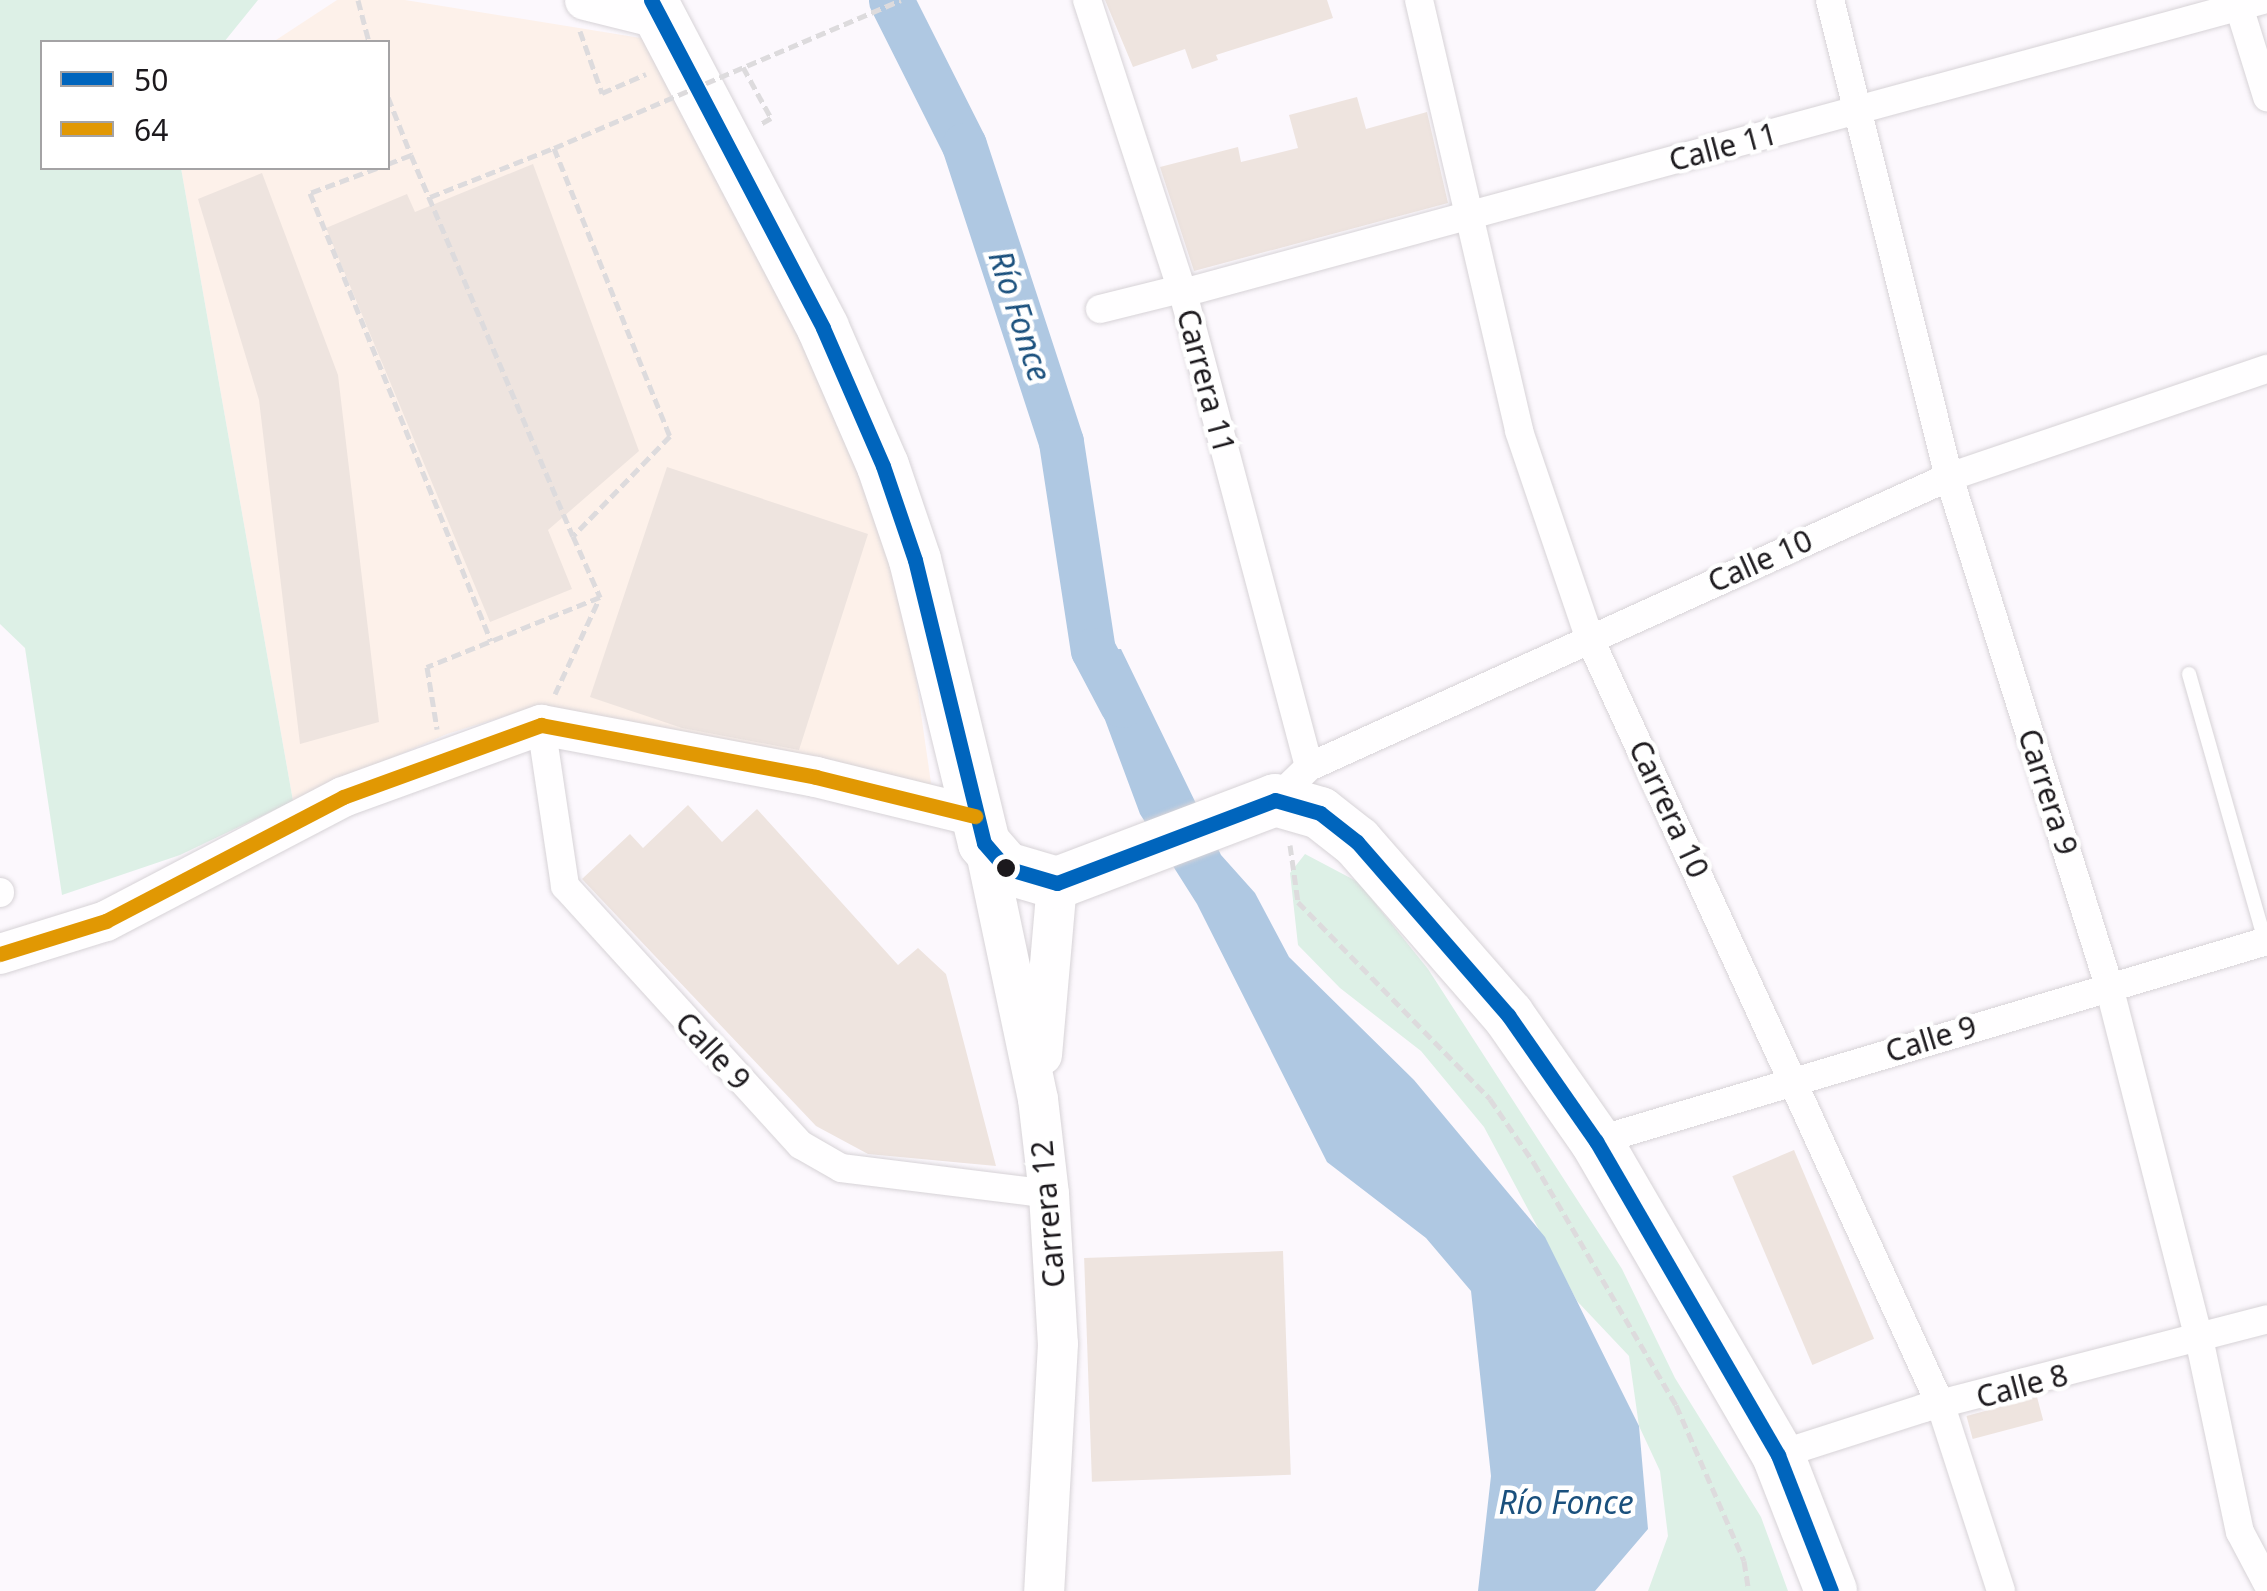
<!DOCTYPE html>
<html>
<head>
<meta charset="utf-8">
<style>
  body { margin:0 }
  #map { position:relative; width:2267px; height:1591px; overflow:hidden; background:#fcf8fd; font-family:"Noto Sans",sans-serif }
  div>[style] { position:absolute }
  .commercial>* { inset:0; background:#fdf1ea }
  .green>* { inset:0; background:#ddf0e6 }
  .water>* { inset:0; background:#afc8e2 }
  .river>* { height:45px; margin:-22.5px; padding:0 22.5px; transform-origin:22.5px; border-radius:22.5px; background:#afc8e2 }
  .building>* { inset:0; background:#eee4df; transform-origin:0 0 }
  .path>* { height:5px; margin-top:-2.5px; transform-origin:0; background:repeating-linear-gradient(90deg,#dddbdd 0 10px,transparent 0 15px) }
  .roads { filter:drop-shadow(0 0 2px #d7d3d7) drop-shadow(0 0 2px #d7d3d7) }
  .lane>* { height:14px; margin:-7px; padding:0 7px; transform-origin:7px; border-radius:7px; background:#fffeff }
  .street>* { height:28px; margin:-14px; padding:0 14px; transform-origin:14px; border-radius:14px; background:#fffeff }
  .secondary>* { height:40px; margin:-20px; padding:0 20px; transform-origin:20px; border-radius:20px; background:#fffeff }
  .highway>* { height:52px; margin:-26px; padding:0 26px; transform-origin:26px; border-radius:26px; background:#fffeff }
  .path-bridge>* { height:5px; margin-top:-2.5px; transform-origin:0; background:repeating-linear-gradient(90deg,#dddbdd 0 10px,transparent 0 15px) }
  .bus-1>* { height:15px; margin:-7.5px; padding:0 7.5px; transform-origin:7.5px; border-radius:7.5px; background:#0065bd }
  .bus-2>* { height:15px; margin:-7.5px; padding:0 7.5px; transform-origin:7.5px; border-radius:7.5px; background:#e19803 }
  .dots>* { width:28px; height:28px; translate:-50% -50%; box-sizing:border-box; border:5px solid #fff; border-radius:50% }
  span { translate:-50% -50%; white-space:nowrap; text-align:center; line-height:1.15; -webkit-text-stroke:9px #fff; paint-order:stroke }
  .street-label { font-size:30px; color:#1c191d }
  .water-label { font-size:32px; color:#1a507d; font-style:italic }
  .legend { position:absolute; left:40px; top:40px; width:350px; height:130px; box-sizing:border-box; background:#fff; border:2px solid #a4a3a5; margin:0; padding:12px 18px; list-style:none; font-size:30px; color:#1c191d }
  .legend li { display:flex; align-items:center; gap:20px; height:50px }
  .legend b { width:50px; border:2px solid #a4a3a5 }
</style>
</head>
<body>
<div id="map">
  <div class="commercial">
    <i style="clip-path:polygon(337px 0,405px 0,647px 39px,868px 469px,906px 609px,933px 797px,541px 705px,447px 734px,293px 801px,181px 168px,388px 168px,388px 42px,273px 42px)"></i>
  </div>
  <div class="green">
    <i style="clip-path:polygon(0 0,258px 0,224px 42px,42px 42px,42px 168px,181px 168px,293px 801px,180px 855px,62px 895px,25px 648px,0 624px)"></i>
    <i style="clip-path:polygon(1305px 854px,1358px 882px,1428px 969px,1622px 1269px,1675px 1378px,1761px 1517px,1788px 1591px,1648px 1591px,1668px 1536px,1660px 1471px,1639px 1426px,1629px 1356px,1577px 1301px,1484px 1127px,1421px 1051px,1340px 988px,1298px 945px,1290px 873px)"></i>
  </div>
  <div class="water">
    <i style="clip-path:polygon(1121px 649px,1221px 855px,1255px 893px,1289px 957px,1414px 1080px,1545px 1237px,1639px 1426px,1648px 1529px,1595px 1591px,1478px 1591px,1491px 1476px,1471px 1291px,1426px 1238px,1327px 1162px,1197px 904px,1140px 814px,1085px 666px,1093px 650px)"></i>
  </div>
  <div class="river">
    <i style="left:891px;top:0;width:162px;rotate:63.3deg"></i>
    <i style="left:964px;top:145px;width:312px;rotate:71.9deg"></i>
    <i style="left:1061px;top:442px;width:210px;rotate:81.3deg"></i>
    <i style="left:1093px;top:650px;width:62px;rotate:62.2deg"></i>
  </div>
  <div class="building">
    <i style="clip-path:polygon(1105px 0,1327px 0,1333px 18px,1216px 55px,1218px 60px,1192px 69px,1185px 49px,1133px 67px)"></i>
    <i style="clip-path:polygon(1357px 97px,1366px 129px,1427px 112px,1448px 203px,1194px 271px,1160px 167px,1238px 147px,1241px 162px,1298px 148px,1289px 115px)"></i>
    <i style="clip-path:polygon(533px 164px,639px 451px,548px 530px,572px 589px,490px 622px,326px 228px,407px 194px,415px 212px)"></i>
    <i style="clip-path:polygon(262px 173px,338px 375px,379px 722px,300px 744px,259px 400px,198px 199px)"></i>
    <i style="clip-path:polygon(667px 467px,868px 534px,799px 750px,682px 728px,590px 697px)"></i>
    <i style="clip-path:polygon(688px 805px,722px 842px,757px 809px,898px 965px,918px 948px,946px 974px,996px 1166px,868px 1154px,816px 1126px,582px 879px,630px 834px,643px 848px)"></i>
    <i style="left:1794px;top:1150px;width:205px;height:67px;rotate:67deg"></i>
    <i style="left:1283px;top:1251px;width:224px;height:199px;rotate:88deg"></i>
    <i style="left:2037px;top:1397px;width:24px;height:73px;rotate:75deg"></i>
  </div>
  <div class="path">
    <i style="left:358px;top:0;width:43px;rotate:75.3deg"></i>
    <i style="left:580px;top:31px;width:66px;rotate:70.5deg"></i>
    <i style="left:602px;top:93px;width:48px;rotate:-23.4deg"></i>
    <i style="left:743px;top:67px;width:58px;rotate:61.2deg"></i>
    <i style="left:771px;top:118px;width:14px;rotate:150deg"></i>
    <i style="left:388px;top:97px;width:62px;rotate:68.4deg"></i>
    <i style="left:411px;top:155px;width:25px;rotate:159deg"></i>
    <i style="left:411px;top:155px;width:414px;rotate:67deg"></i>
    <i style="left:377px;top:168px;width:72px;rotate:159.5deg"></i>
    <i style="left:310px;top:193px;width:483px;rotate:68deg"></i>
    <i style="left:430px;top:197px;width:133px;rotate:-21.6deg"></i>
    <i style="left:554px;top:148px;width:310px;rotate:68.1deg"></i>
    <i style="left:670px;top:436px;width:139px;rotate:134.1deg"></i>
    <i style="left:573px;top:536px;width:67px;rotate:66.1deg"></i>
    <i style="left:600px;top:597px;width:187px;rotate:158deg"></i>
    <i style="left:427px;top:667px;width:63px;rotate:80.8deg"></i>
    <i style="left:555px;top:694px;width:105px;rotate:-65.1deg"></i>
    <i style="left:1290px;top:845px;width:58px;rotate:82deg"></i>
    <i style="left:1298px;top:902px;width:275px;rotate:45.7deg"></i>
    <i style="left:1490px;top:1099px;width:78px;rotate:55.5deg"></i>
    <i style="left:1534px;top:1163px;width:281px;rotate:59.6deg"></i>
    <i style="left:1676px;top:1405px;width:170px;rotate:66.4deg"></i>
    <i style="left:1744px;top:1561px;width:30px;rotate:81deg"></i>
  </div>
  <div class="roads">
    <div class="lane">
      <i style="left:2189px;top:674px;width:278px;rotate:74.1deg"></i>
    </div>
    <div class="street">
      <i style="left:1087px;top:0;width:308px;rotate:71.9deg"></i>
      <i style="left:1183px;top:293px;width:490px;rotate:75.1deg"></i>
      <i style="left:1419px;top:0;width:442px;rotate:76.9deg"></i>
      <i style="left:1519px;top:431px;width:218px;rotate:71.2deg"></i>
      <i style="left:1589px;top:637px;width:846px;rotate:65.4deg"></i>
      <i style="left:1941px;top:1406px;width:194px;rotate:72deg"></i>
      <i style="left:1830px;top:0;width:492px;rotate:76deg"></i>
      <i style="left:1949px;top:477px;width:534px;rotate:72.55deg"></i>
      <i style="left:2109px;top:986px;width:363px;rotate:75.7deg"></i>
      <i style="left:2199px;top:1338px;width:198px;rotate:78.1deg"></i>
      <i style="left:2240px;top:1532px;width:58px;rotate:62.1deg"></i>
      <i style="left:2237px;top:0;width:102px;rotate:72.8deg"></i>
      <i style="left:1183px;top:293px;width:1119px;rotate:-15.18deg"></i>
      <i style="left:1100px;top:309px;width:83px;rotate:-13.9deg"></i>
      <i style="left:541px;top:725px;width:163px;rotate:81.5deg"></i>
      <i style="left:565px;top:886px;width:350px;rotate:47.7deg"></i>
      <i style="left:801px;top:1145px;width:46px;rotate:29.9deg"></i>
      <i style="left:841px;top:1168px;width:210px;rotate:7.1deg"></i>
      <i style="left:1275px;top:800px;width:47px;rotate:-44.1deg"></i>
      <i style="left:1309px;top:767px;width:703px;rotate:-24.38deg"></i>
      <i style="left:1949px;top:477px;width:336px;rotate:-18.8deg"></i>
      <i style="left:0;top:892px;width:1px;rotate:90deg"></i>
      <i style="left:1596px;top:1141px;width:700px;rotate:-16.6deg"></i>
      <i style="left:1778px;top:1455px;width:153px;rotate:-17.8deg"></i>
      <i style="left:1924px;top:1408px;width:354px;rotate:-14.5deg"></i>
    </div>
    <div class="secondary">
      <i style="left:585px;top:0;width:75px;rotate:13.9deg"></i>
      <i style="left:984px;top:843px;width:262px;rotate:78.1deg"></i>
      <i style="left:1038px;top:1099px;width:96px;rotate:83.4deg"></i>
      <i style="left:1049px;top:1194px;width:150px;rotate:86.6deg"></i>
      <i style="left:1058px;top:1344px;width:247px;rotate:93.2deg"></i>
      <i style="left:0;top:954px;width:111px;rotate:-17.3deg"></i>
      <i style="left:106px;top:921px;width:267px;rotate:-27.6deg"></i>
      <i style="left:343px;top:797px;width:211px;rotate:-20deg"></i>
      <i style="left:541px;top:725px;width:280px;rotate:10.7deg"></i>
      <i style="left:816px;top:777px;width:164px;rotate:13.8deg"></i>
      <i style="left:1042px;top:1055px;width:173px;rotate:-85deg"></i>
    </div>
    <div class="highway">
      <i style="left:651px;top:0;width:370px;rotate:62.3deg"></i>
      <i style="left:823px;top:328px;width:150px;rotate:66.5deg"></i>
      <i style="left:883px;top:466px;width:99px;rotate:71.2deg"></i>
      <i style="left:915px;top:560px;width:291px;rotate:76.3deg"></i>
      <i style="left:984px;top:843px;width:33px;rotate:49deg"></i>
      <i style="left:1006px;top:868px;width:53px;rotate:16.4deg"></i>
      <i style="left:1057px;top:883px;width:233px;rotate:-20.8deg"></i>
      <i style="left:1275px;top:800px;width:47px;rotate:16.1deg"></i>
      <i style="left:1320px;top:813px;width:47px;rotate:38.1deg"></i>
      <i style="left:1357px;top:842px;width:230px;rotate:48.9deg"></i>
      <i style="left:1508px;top:1015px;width:154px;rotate:55.1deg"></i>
      <i style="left:1596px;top:1141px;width:363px;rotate:59.9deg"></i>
      <i style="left:1778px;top:1455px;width:146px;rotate:68.7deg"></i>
    </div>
  </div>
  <div class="path-bridge">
    <i style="left:554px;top:148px;width:377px;rotate:-23.1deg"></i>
  </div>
  <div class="bus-1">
    <i style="left:651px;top:0;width:370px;rotate:62.3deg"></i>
    <i style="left:823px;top:328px;width:150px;rotate:66.5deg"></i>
    <i style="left:883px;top:466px;width:99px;rotate:71.2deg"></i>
    <i style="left:915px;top:560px;width:291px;rotate:76.3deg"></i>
    <i style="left:984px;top:843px;width:33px;rotate:49deg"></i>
    <i style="left:1006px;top:868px;width:53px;rotate:16.4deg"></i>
    <i style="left:1057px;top:883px;width:233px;rotate:-20.8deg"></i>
    <i style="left:1275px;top:800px;width:47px;rotate:16.1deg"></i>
    <i style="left:1320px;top:813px;width:47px;rotate:38.1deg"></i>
    <i style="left:1357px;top:842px;width:230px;rotate:48.9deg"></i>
    <i style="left:1508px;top:1015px;width:154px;rotate:55.1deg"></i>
    <i style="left:1596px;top:1141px;width:363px;rotate:59.9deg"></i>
    <i style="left:1778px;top:1455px;width:146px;rotate:68.7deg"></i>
  </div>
  <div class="bus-2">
    <i style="left:0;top:954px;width:111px;rotate:-17.3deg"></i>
    <i style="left:106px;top:921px;width:267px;rotate:-27.6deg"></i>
    <i style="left:343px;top:797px;width:211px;rotate:-20deg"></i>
    <i style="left:541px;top:725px;width:280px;rotate:10.7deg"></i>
    <i style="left:816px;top:777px;width:164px;rotate:13.8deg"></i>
  </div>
  <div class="dots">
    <i style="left:1006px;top:868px;background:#1c191d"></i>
  </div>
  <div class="street-label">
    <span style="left:1723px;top:147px;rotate:-15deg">Calle 11</span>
    <span style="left:1206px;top:381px;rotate:75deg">Carrera 11</span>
    <span style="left:1760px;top:561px;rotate:-24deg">Calle 10</span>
    <span style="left:2048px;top:792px;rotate:72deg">Carrera 9</span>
    <span style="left:1669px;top:809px;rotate:65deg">Carrera 10</span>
    <span style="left:1931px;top:1039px;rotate:-17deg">Calle 9</span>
    <span style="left:713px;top:1051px;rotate:47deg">Calle 9</span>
    <span style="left:1048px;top:1214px;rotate:-95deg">Carrera 12</span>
    <span style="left:2022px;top:1386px;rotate:-15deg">Calle 8</span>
  </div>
  <div class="water-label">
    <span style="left:1020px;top:316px;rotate:72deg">Río Fonce</span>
    <span style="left:1566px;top:1502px">Río Fonce</span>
  </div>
  <ul class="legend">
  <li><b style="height:12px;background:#0065bd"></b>50</li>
  <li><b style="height:12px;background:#e19803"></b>64</li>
  </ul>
</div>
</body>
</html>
